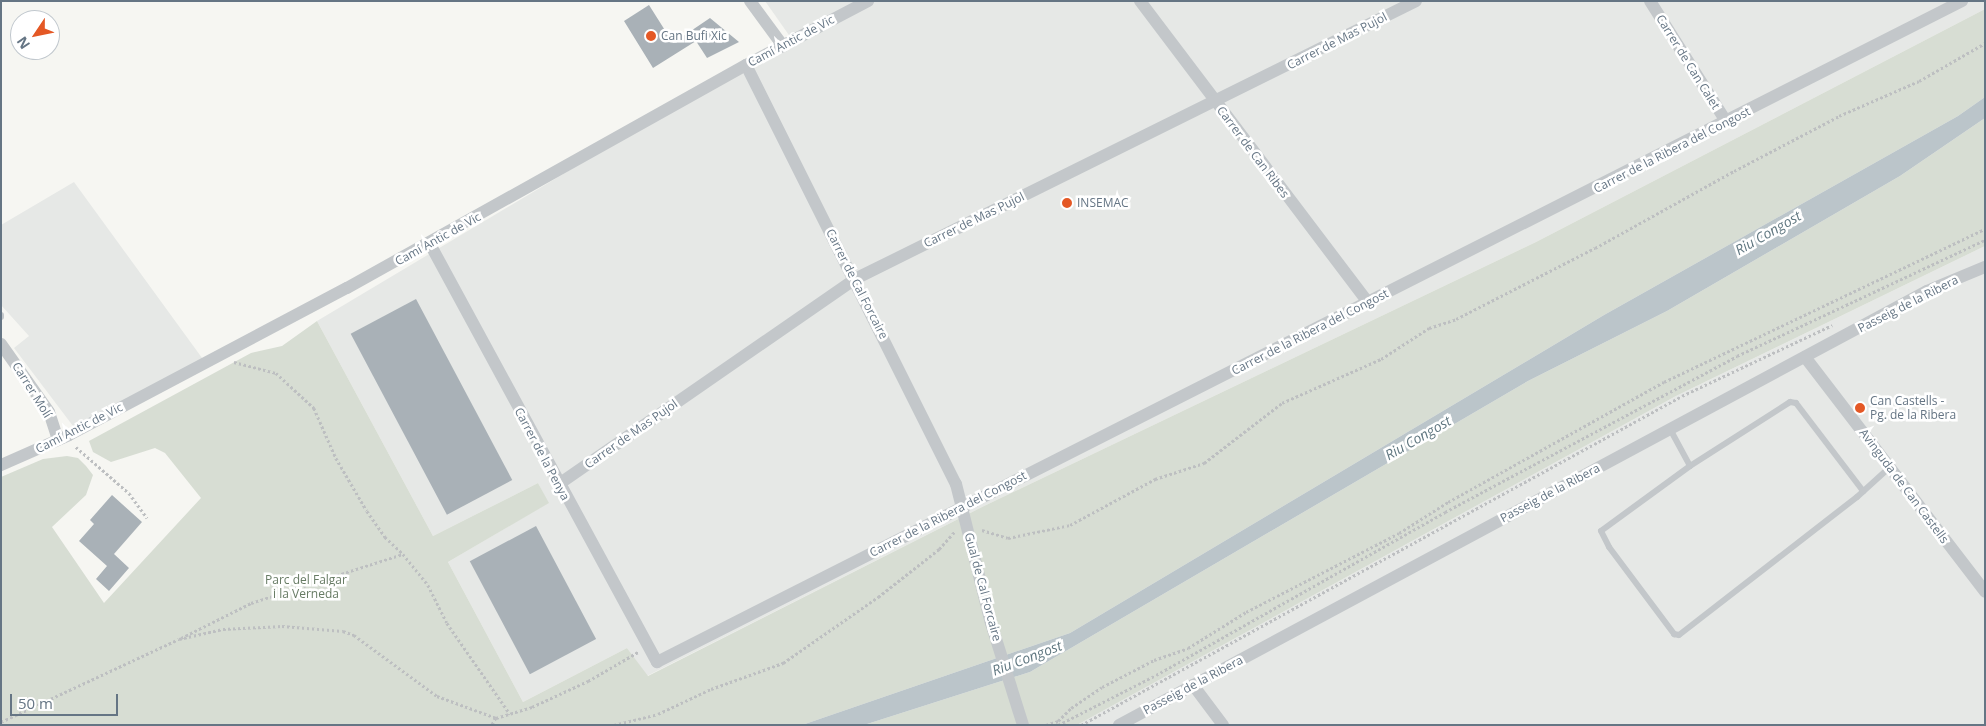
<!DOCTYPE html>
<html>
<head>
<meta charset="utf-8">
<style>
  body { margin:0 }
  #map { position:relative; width:1986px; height:726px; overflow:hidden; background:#f6f6f2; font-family:"Open Sans",sans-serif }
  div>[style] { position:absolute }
  .built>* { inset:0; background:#e6e8e6 }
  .green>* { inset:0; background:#d7ddd3 }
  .water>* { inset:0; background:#bbc5ca }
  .building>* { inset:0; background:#a9b1b7; transform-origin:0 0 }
  .path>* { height:2.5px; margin-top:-1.25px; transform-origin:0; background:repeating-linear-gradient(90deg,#bdbfc1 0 2.5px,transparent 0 5px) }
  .lane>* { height:6px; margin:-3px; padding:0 3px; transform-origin:3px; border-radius:3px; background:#c3c7ca }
  .street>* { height:12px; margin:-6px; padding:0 6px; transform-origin:6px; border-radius:6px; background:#c3c7ca }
  .dots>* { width:14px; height:14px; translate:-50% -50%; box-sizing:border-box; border:2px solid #fff; border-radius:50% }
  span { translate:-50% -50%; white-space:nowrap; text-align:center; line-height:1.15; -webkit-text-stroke:5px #fff; paint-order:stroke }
  .poi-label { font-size:12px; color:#657584 }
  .left { translate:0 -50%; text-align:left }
  .street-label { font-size:12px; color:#657584 }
  .park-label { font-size:12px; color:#677b64 }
  .water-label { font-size:14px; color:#607780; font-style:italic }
  .frame { position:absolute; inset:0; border:2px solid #657584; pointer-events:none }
  .north { position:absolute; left:10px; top:10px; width:50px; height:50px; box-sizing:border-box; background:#fff; border:1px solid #c1c8ce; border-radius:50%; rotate:236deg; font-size:14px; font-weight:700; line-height:20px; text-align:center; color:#657584 }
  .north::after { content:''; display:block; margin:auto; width:18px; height:22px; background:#e45825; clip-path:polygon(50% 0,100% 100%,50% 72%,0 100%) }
  .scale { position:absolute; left:10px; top:694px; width:108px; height:22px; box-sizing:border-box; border:2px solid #657584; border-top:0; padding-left:6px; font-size:15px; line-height:18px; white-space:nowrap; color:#657584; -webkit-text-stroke:4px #fff; paint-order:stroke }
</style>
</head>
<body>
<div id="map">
  <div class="built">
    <i style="clip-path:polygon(765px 1px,1985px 1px,1985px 9px,1536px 242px,984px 506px,647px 676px,627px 648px,523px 702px,448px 562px,548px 503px,538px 483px,433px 536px,317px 321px,791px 38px)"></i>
    <i style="clip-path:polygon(74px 182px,205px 362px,73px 426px,14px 348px,29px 336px,1px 305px,1px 225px)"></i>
    <i style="clip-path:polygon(1985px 246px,1985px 725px,1077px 725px,1676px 396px)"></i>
  </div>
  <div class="green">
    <i style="clip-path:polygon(1985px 9px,1985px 97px,1958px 116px,1604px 315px,1070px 633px,802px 725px,1px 725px,1px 477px,43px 459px,67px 456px,78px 458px,86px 466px,93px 475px,86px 495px,52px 527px,104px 603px,201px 498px,165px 453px,155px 448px,111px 462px,93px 452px,89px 441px,251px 353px,282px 346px,317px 321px,433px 536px,538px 483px,549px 503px,448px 562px,523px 702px,627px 648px,648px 676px,984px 506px,1536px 242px)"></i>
    <i style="clip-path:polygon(1985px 118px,1985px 246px,1676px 396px,1077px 725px,864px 725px,1030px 672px,1528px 381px,1667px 311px,1900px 176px)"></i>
  </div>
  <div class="water">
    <i style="clip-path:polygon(1985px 97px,1985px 118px,1900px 176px,1667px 311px,1528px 381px,1030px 672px,864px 725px,802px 725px,1070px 633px,1604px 315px,1958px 116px)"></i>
  </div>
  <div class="building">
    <i style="clip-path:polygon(649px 5px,673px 43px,710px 18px,739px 42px,707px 58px,696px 41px,653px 68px,624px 21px)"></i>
    <i style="left:416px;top:299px;width:205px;height:74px;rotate:62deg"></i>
    <i style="clip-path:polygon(112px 495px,142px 522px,114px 554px,129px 568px,109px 591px,96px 579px,107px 566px,79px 541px,94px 524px,90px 520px)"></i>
    <i style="left:536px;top:526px;width:128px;height:75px;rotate:62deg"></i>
  </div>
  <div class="path">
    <i style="left:234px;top:362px;width:43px;rotate:14.7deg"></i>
    <i style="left:276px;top:373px;width:52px;rotate:42.6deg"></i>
    <i style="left:314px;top:408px;width:55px;rotate:66.3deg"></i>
    <i style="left:336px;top:458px;width:61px;rotate:59.7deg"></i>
    <i style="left:367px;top:511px;width:32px;rotate:55deg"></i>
    <i style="left:385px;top:537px;width:25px;rotate:43deg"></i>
    <i style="left:403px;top:554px;width:40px;rotate:51deg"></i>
    <i style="left:428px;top:585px;width:42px;rotate:63.4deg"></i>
    <i style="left:447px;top:623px;width:111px;rotate:55.3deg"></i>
    <i style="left:76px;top:447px;width:70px;rotate:41deg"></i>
    <i style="left:129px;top:493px;width:31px;rotate:54deg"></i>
    <i style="left:982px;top:530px;width:27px;rotate:17deg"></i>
    <i style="left:1008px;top:538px;width:63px;rotate:-11.8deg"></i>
    <i style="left:1070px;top:525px;width:97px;rotate:-28.4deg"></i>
    <i style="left:1155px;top:479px;width:52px;rotate:-18.1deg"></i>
    <i style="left:1204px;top:463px;width:98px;rotate:-37.6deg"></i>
    <i style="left:1282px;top:403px;width:108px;rotate:-24deg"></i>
    <i style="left:1381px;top:359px;width:57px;rotate:-32.9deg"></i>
    <i style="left:1429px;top:328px;width:28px;rotate:-18deg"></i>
    <i style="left:1456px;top:319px;width:156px;rotate:-27.1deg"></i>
    <i style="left:1595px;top:248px;width:159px;rotate:-29deg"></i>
    <i style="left:1734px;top:171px;width:119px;rotate:-27.6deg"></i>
    <i style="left:1839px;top:116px;width:87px;rotate:-23.6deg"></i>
    <i style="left:1919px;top:81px;width:76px;rotate:-29.9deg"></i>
    <i style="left:181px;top:638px;width:78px;rotate:-26.6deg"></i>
    <i style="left:251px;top:603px;width:160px;rotate:-17.9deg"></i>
    <i style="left:496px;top:718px;width:38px;rotate:-17deg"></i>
    <i style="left:532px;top:707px;width:62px;rotate:-24.9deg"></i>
    <i style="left:588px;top:681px;width:58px;rotate:-30.1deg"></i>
    <i style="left:1px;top:722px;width:196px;rotate:-25deg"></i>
    <i style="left:179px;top:639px;width:45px;rotate:-12.8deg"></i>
    <i style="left:223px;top:629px;width:59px;rotate:-2.9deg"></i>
    <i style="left:282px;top:626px;width:61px;rotate:4.7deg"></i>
    <i style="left:343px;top:631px;width:12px;rotate:20deg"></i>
    <i style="left:354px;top:635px;width:103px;rotate:36.3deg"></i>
    <i style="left:437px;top:696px;width:63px;rotate:20.4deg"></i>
    <i style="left:496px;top:718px;width:8px;rotate:120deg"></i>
    <i style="left:614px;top:725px;width:45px;rotate:-14deg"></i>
    <i style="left:658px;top:714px;width:59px;rotate:-25.3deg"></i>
    <i style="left:711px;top:689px;width:77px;rotate:-19.9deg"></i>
    <i style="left:783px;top:663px;width:116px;rotate:-34.8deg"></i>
    <i style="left:878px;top:597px;width:78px;rotate:-38.2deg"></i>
    <i style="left:939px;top:549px;width:24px;rotate:-48deg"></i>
    <i style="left:1046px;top:725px;width:13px;rotate:-18deg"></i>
    <i style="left:1058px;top:721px;width:18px;rotate:-45deg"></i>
    <i style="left:1071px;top:708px;width:37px;rotate:-34deg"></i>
    <i style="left:1102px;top:687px;width:59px;rotate:-27.4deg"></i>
    <i style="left:1154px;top:660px;width:36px;rotate:-19deg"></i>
    <i style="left:1188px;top:648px;width:68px;rotate:-31.8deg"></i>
    <i style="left:1246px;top:612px;width:172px;rotate:-27.3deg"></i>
    <i style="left:1399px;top:533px;width:58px;rotate:-32.3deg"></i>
    <i style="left:1448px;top:502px;width:247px;rotate:-29.1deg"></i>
    <i style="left:1664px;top:382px;width:356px;rotate:-25.5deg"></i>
    <i style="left:1058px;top:725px;width:110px;rotate:-27deg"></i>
    <i style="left:1156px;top:675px;width:332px;rotate:-29.4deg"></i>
    <i style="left:1445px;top:512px;width:331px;rotate:-28.1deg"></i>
    <i style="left:1737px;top:356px;width:274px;rotate:-25.1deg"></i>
    <i style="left:1081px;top:725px;width:685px;rotate:-28.7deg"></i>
    <i style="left:1682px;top:396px;width:166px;rotate:-25.3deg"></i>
  </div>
  <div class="lane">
    <i style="left:1px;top:315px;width:2px;rotate:90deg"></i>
    <i style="left:1670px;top:429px;width:42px;rotate:61.6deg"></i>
    <i style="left:1690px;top:466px;width:110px;rotate:143.9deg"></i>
    <i style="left:1601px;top:531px;width:18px;rotate:63deg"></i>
    <i style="left:1609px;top:547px;width:109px;rotate:53.2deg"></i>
    <i style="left:1674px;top:634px;width:5px;rotate:11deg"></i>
    <i style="left:1679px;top:635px;width:225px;rotate:-37.8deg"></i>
    <i style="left:1857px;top:497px;width:45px;rotate:-42.3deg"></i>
    <i style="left:1690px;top:466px;width:119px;rotate:-32.6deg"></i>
    <i style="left:1790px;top:402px;width:6px;rotate:9deg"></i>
    <i style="left:1796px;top:403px;width:111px;rotate:52.7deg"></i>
  </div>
  <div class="street">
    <i style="left:750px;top:1px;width:56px;rotate:53.7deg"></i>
    <i style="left:1140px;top:1px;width:378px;rotate:52.9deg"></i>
    <i style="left:1650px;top:1px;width:144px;rotate:57.7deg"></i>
    <i style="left:746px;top:65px;width:469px;rotate:63.4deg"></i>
    <i style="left:956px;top:484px;width:143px;rotate:75.9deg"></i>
    <i style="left:991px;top:623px;width:107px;rotate:72.6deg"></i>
    <i style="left:430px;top:244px;width:476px;rotate:61.5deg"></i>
    <i style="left:657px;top:662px;width:1463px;rotate:-26.86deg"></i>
    <i style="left:1px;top:344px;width:83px;rotate:54.8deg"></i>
    <i style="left:49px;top:412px;width:29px;rotate:72deg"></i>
    <i style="left:1805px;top:357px;width:296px;rotate:52.5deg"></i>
    <i style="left:1px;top:465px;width:74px;rotate:-23.8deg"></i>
    <i style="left:69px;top:435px;width:314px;rotate:-27.9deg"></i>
    <i style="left:347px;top:288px;width:457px;rotate:-29.2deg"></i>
    <i style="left:746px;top:65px;width:138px;rotate:-27.7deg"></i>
    <i style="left:559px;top:484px;width:360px;rotate:-34.7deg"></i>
    <i style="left:855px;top:279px;width:626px;rotate:-26.36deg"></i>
    <i style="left:1193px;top:685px;width:50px;rotate:53.1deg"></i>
    <i style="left:1119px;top:725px;width:917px;rotate:-28.24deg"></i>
    <i style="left:1927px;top:291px;width:63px;rotate:-22.5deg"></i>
  </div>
  <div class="dots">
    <i style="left:651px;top:36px;background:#e45825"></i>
    <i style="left:1067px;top:203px;background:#e45825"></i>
    <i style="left:1860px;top:408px;background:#e45825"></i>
  </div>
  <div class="poi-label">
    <span class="left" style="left:661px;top:36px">Can Bufi Xic</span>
    <span class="left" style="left:1077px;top:203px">INSEMAC</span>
    <span class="left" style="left:1870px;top:408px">Can Castells -<br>Pg. de la Ribera</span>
  </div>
  <div class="street-label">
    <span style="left:791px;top:41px;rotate:-28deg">Camí Antic de Vic</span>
    <span style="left:1337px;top:41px;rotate:-27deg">Carrer de Mas Pujol</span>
    <span style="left:1688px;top:62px;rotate:58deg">Carrer de Can Calet</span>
    <span style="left:1672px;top:150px;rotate:-27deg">Carrer de la Ribera del Congost</span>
    <span style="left:1253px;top:152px;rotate:53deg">Carrer de Can Ribes</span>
    <span style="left:974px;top:220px;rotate:-26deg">Carrer de Mas Pujol</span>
    <span style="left:438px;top:239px;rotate:-29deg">Camí Antic de Vic</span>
    <span style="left:857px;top:284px;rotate:63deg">Carrer de Cal Forcaire</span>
    <span style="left:1908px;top:304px;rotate:-27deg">Passeig de la Ribera</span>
    <span style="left:1310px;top:332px;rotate:-27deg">Carrer de la Ribera del Congost</span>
    <span style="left:32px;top:390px;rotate:58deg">Carrer Molí</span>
    <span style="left:79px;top:428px;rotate:-27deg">Camí Antic de Vic</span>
    <span style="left:631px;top:434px;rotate:-35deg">Carrer de Mas Pujol</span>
    <span style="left:542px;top:454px;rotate:62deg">Carrer de la Penya</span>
    <span style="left:1904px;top:486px;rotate:53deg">Avinguda de Can Castells</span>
    <span style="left:1550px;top:493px;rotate:-28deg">Passeig de la Ribera</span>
    <span style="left:948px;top:514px;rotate:-27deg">Carrer de la Ribera del Congost</span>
    <span style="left:983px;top:587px;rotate:75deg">Gual de Cal Forcaire</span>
    <span style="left:1193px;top:685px;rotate:-28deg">Passeig de la Ribera</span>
  </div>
  <div class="park-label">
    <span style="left:306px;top:587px">Parc del Falgar<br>i la Verneda</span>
  </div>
  <div class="water-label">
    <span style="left:1768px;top:233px;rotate:-30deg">Riu Congost</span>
    <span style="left:1418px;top:438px;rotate:-30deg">Riu Congost</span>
    <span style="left:1027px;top:658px;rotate:-21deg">Riu Congost</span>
  </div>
  <div class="frame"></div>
  <div class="north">N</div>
  <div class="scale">50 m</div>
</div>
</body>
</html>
